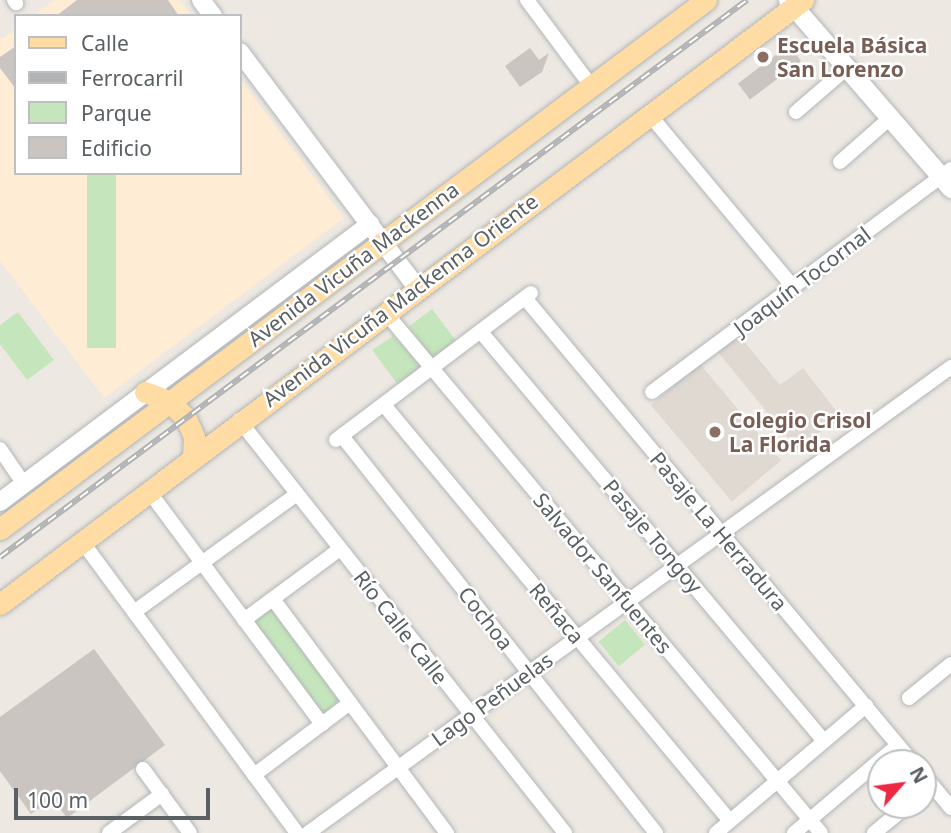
<!DOCTYPE html>
<html>
<head>
<meta charset="utf-8">
<style>
  body { margin:0 }
  #map { position:relative; width:951px; height:833px; overflow:hidden; background:#ede8e1; font-family:"Noto Sans",sans-serif }
  div>[style] { position:absolute }
  .commercial>* { inset:0; background:#ffecd4 }
  .education>* { inset:0; background:#dfd9d2; transform-origin:0 0 }
  .green>* { inset:0; background:#c5e6bc; transform-origin:0 0 }
  .building>* { inset:0; background:#cac5c0; transform-origin:0 0 }
  .roads { filter:drop-shadow(0 0 2px #b2b6b9) drop-shadow(0 0 2px #b2b6b9) }
  .minor>* { height:14px; margin:-7px; padding:0 7px; transform-origin:7px; border-radius:7px; background:#fff }
  .tertiary>* { height:18px; margin:-9px; padding:0 9px; transform-origin:9px; border-radius:9px; background:#fff }
  .secondary>* { height:19px; margin:-9.5px; padding:0 9.5px; transform-origin:9.5px; border-radius:9.5px; background:#fff }
  .primary>* { height:21px; margin:-10.5px; padding:0 10.5px; transform-origin:10.5px; border-radius:10.5px; background:#ffdca4 }
  .rail>* { height:6px; margin-top:-3px; transform-origin:0; background:repeating-linear-gradient(90deg,#fff 0 10px,#b1b2b3 0 20px); box-sizing:border-box; border-block:2px solid #b1b2b3 }
  .dots>* { width:19px; height:19px; translate:-50% -50%; box-sizing:border-box; border:4px solid #fff; border-radius:50% }
  span { translate:-50% -50%; white-space:nowrap; text-align:center; line-height:1.15; -webkit-text-stroke:5px #fff; paint-order:stroke }
  .education-label { font-size:21px; color:#785e54; font-weight:700 }
  .left { translate:0 -50%; text-align:left }
  .street-label { font-size:21px; color:#5a6063 }
  .legend { position:absolute; left:14px; top:14px; width:228px; height:161px; box-sizing:border-box; background:#fff; border:2px solid #bdbfc1; margin:0; padding:9px 12px; list-style:none; font-size:21px; color:#5a6063 }
  .legend li { display:flex; align-items:center; gap:14px; height:35px }
  .legend b { width:35px; border:2px solid #bdbfc1 }
  .north { position:absolute; left:867px; top:749px; width:70px; height:70px; box-sizing:border-box; background:#fff; border:2px solid #bdbfc1; border-radius:50%; rotate:62deg; font-size:19px; font-weight:700; line-height:28px; text-align:center; color:#5a6063 }
  .north::after { content:''; display:block; margin:auto; width:24px; height:32px; background:#ee2743; clip-path:polygon(50% 0,100% 100%,50% 72%,0 100%) }
  .scale { position:absolute; left:14px; top:788px; width:196px; height:32px; box-sizing:border-box; border:4px solid #5a6063; border-top:0; padding-left:9px; font-size:21px; line-height:24px; white-space:nowrap; color:#5a6063; -webkit-text-stroke:5px #fff; paint-order:stroke }
</style>
</head>
<body>
<div id="map">
  <div class="commercial">
    <i style="clip-path:polygon(54px 0,180px 0,192px 16px,33px 16px)"></i>
    <i style="clip-path:polygon(16px 29px,16px 173px,240px 173px,240px 79px,344px 218px,104px 398px,0 261px,0 40px)"></i>
  </div>
  <div class="education">
    <i style="clip-path:polygon(738px 334px,780px 385px,803px 368px,841px 417px,797px 449px,717px 351px)"></i>
    <i style="left:700px;top:364px;width:126px;height:64px;rotate:50deg"></i>
  </div>
  <div class="green">
    <i style="left:87px;top:173px;width:29px;height:175px"></i>
    <i style="left:432px;top:309px;width:40px;height:29px;rotate:53deg"></i>
    <i style="clip-path:polygon(18px 312px,54px 360px,27px 380px,0 344px,0 325px)"></i>
    <i style="clip-path:polygon(393px 336px,423px 368px,399px 386px,372px 350px)"></i>
    <i style="left:272px;top:605px;width:121px;height:29px;rotate:53deg"></i>
    <i style="left:625px;top:620px;width:32px;height:34px;rotate:51deg"></i>
  </div>
  <div class="building">
    <i style="clip-path:polygon(77px 0,168px 0,179px 16px,56px 16px)"></i>
    <i style="left:789px;top:45px;width:20px;height:64px;rotate:53deg"></i>
    <i style="clip-path:polygon(16px 46px,16px 89px,0 68px,0 57px)"></i>
    <i style="clip-path:polygon(530px 48px,539px 60px,549px 53px,542px 72px,520px 87px,505px 66px)"></i>
    <i style="clip-path:polygon(94px 649px,165px 745px,67px 818px,53px 799px,31px 814px,0 771px,0 717px)"></i>
  </div>
  <div class="roads">
    <div class="minor">
      <i style="left:14px;top:0;width:4px;rotate:56deg"></i>
      <i style="left:527px;top:0;width:107px;rotate:53.3deg"></i>
      <i style="left:796px;top:112px;width:67px;rotate:-40.8deg"></i>
      <i style="left:649px;top:114px;width:225px;rotate:50.2deg"></i>
      <i style="left:840px;top:162px;width:67px;rotate:-41.3deg"></i>
      <i style="left:525px;top:298px;width:606px;rotate:50.16deg"></i>
      <i style="left:385px;top:312px;width:679px;rotate:50.08deg"></i>
      <i style="left:481px;top:332px;width:534px;rotate:50.02deg"></i>
      <i style="left:652px;top:392px;width:373px;rotate:-36.7deg"></i>
      <i style="left:384px;top:405px;width:541px;rotate:50.25deg"></i>
      <i style="left:239px;top:420px;width:526px;rotate:51.71deg"></i>
      <i style="left:342px;top:436px;width:506px;rotate:51.66deg"></i>
      <i style="left:336px;top:440px;width:244px;rotate:-37deg"></i>
      <i style="left:0;top:449px;width:42px;rotate:55.6deg"></i>
      <i style="left:148px;top:490px;width:292px;rotate:53.4deg"></i>
      <i style="left:81px;top:540px;width:364px;rotate:53.6deg"></i>
      <i style="left:273px;top:599px;width:292px;rotate:53.4deg"></i>
      <i style="left:134px;top:612px;width:201px;rotate:-35.9deg"></i>
      <i style="left:244px;top:620px;width:119px;rotate:-36.5deg"></i>
      <i style="left:909px;top:698px;width:54px;rotate:-39deg"></i>
      <i style="left:143px;top:769px;width:79px;rotate:53.7deg"></i>
      <i style="left:923px;top:774px;width:44px;rotate:50.5deg"></i>
      <i style="left:254px;top:775px;width:120px;rotate:-36.9deg"></i>
      <i style="left:109px;top:833px;width:66px;rotate:-36.3deg"></i>
      <i style="left:308px;top:833px;width:794px;rotate:-35.93deg"></i>
      <i style="left:716px;top:833px;width:197px;rotate:-40.3deg"></i>
      <i style="left:794px;top:833px;width:136px;rotate:-40.2deg"></i>
      <i style="left:874px;top:833px;width:44px;rotate:-39.5deg"></i>
    </div>
    <div class="tertiary">
      <i style="left:201px;top:0;width:20px;rotate:53deg"></i>
      <i style="left:240px;top:52px;width:295px;rotate:53.1deg"></i>
      <i style="left:0;top:502px;width:463px;rotate:-36.9deg"></i>
    </div>
    <div class="secondary">
      <i style="left:788px;top:0;width:249px;rotate:49.1deg"></i>
    </div>
    <div class="primary">
      <i style="left:145px;top:392px;width:26px;rotate:21deg"></i>
      <i style="left:169px;top:401px;width:24px;rotate:45deg"></i>
      <i style="left:186px;top:418px;width:21px;rotate:67deg"></i>
      <i style="left:194px;top:437px;width:18px;rotate:93deg"></i>
      <i style="left:0;top:529px;width:882px;rotate:-36.84deg"></i>
      <i style="left:0;top:604px;width:1005px;rotate:-36.95deg"></i>
    </div>
  </div>
  <div class="rail">
    <i style="left:0;top:557px;width:932px;rotate:-36.71deg"></i>
  </div>
  <div class="dots">
    <i style="left:763px;top:57px;background:#8d6e63"></i>
    <i style="left:715px;top:432px;background:#8d6e63"></i>
  </div>
  <div class="education-label">
    <span class="left" style="left:777px;top:57px">Escuela Básica<br>San Lorenzo</span>
    <span class="left" style="left:729px;top:432px">Colegio Crisol<br>La Florida</span>
  </div>
  <div class="street-label">
    <span style="left:353px;top:264px;rotate:-37deg">Avenida Vicuña Mackenna</span>
    <span style="left:802px;top:281px;rotate:-37deg">Joaquín Tocornal</span>
    <span style="left:400px;top:300px;rotate:-37deg">Avenida Vicuña Mackenna Oriente</span>
    <span style="left:719px;top:531px;rotate:50deg">Pasaje La Herradura</span>
    <span style="left:653px;top:536px;rotate:50deg">Pasaje Tongoy</span>
    <span style="left:603px;top:573px;rotate:50deg">Salvador Sanfuentes</span>
    <span style="left:557px;top:613px;rotate:50deg">Reñaca</span>
    <span style="left:486px;top:618px;rotate:52deg">Cochoa</span>
    <span style="left:401px;top:627px;rotate:52deg">Río Calle Calle</span>
    <span style="left:492px;top:699px;rotate:-36deg">Lago Peñuelas</span>
  </div>
  <ul class="legend">
  <li><b style="height:9px;background:#ffdca4"></b>Calle</li>
  <li><b style="height:9px;background:#b1b2b3"></b>Ferrocarril</li>
  <li><b style="height:19px;background:#c5e6bc"></b>Parque</li>
  <li><b style="height:19px;background:#cac5c0"></b>Edificio</li>
  </ul>
  <div class="north">N</div>
  <div class="scale">100 m</div>
</div>
</body>
</html>
